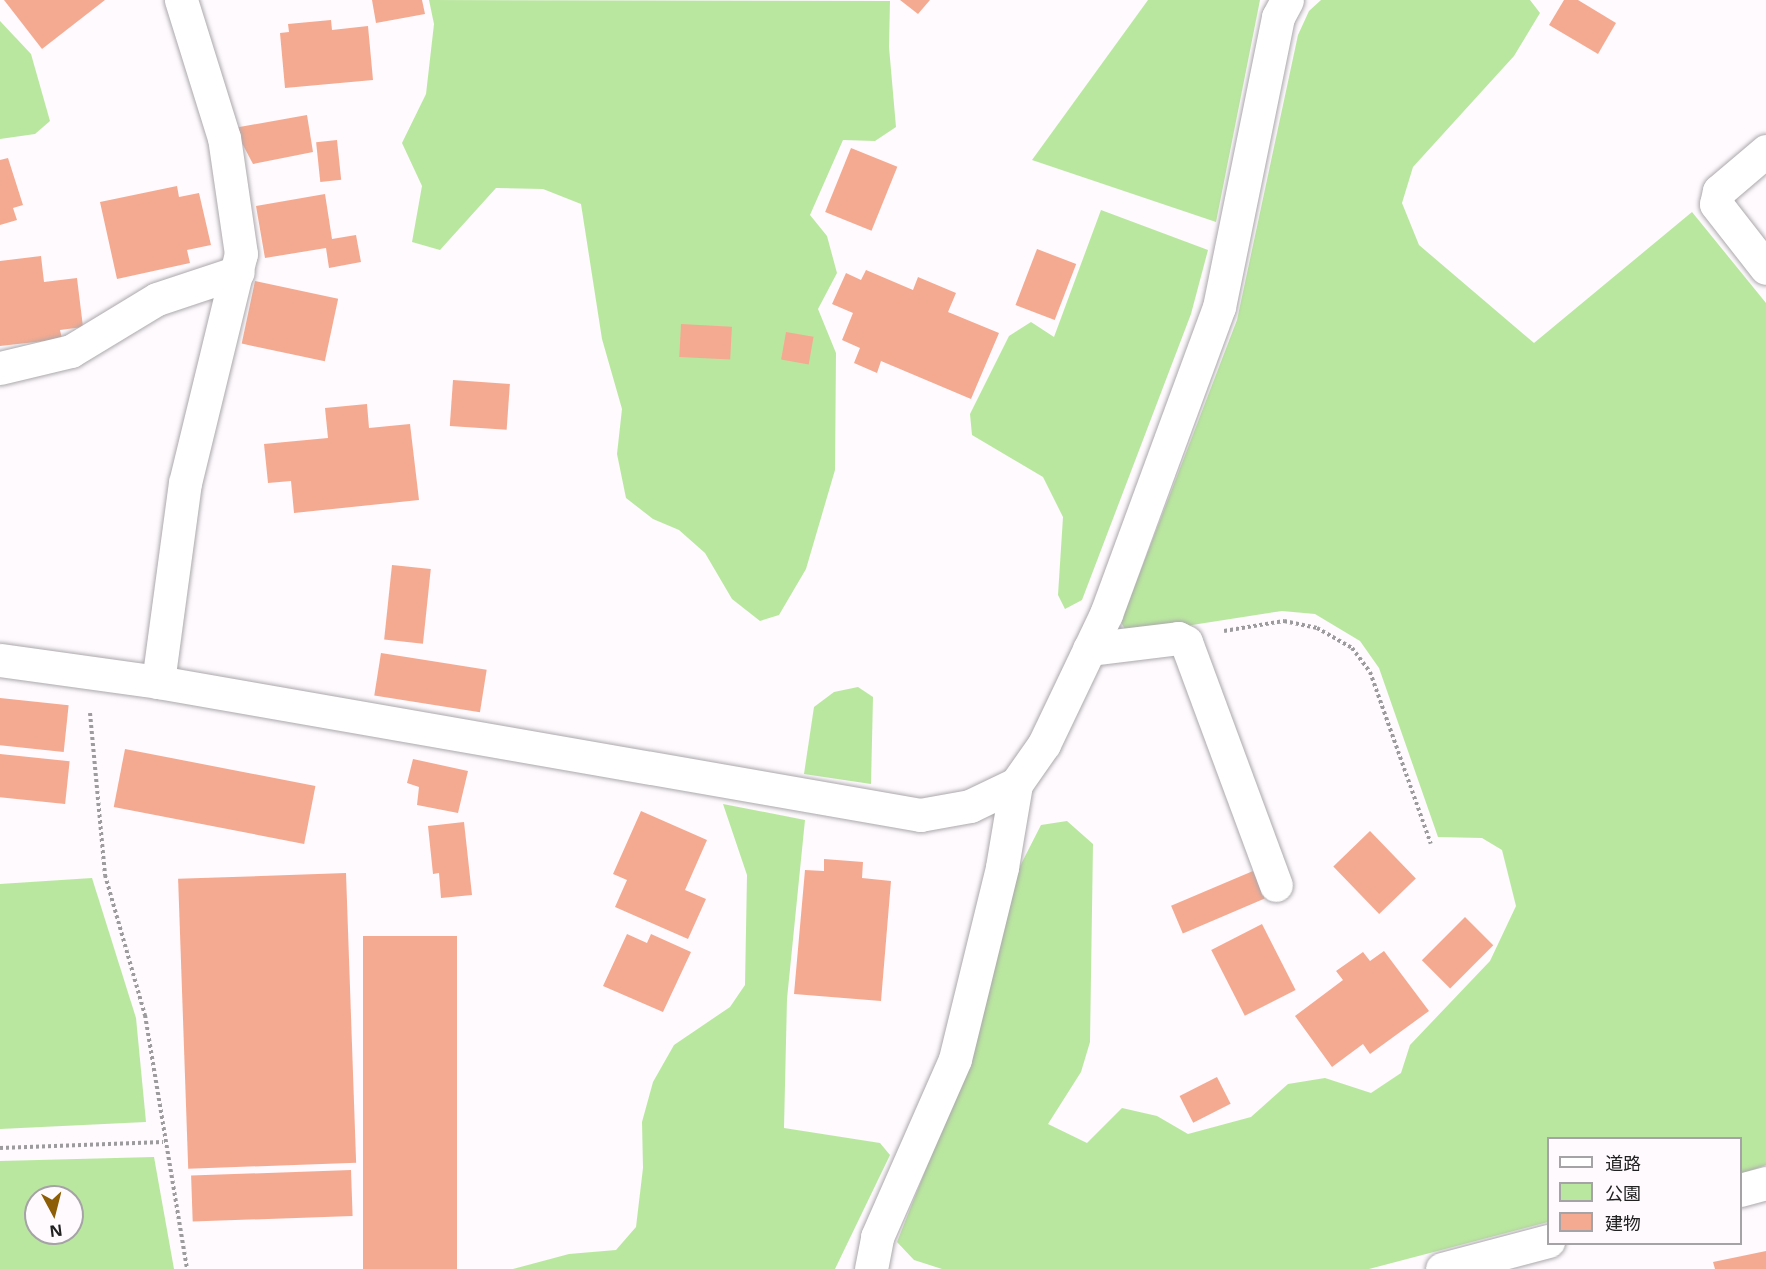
<!DOCTYPE html>
<html>
<head>
<meta charset="utf-8">
<style>
  body { margin:0 }
  #map { position:relative; width:1766px; height:1269px; overflow:hidden; background:#fefafe; font-family:"Noto Sans","Noto Sans JP",sans-serif }
  div>[style] { position:absolute }
  .green>* { inset:0; background:#bae7a0 }
  .building>* { inset:0; background:#f4aa91; transform-origin:0 0 }
  .path>* { height:4px; margin-top:-2px; transform-origin:0; background:repeating-linear-gradient(90deg,#9d9b9d 0 3px,transparent 0 6px) }
  .roads { filter:drop-shadow(0 0 2px #aba8ab) drop-shadow(0 0 2px #aba8ab) }
  .minor>* { height:33px; margin:-16.5px; padding:0 16.5px; transform-origin:16.5px; border-radius:16.5px; background:#fff }
  span { translate:-50% -50%; white-space:nowrap; text-align:center; line-height:1.15; -webkit-text-stroke:4.5px #fefafe; paint-order:stroke }
  .legend { position:absolute; left:1547px; top:1137px; width:195px; height:108px; box-sizing:border-box; background:#fefafe; border:2px solid #a6a3a6; margin:0; padding:8px 10px; list-style:none; font-size:18px; color:#222122 }
  .legend li { display:flex; align-items:center; gap:12px; height:30px }
  .legend b { width:30px; border:2px solid #a6a3a6 }
  .north { position:absolute; left:24px; top:1185px; width:60px; height:60px; box-sizing:border-box; background:#fefafe; border:2px solid #a6a3a6; border-radius:50%; rotate:173deg; font-size:16px; font-weight:700; line-height:24px; text-align:center; color:#222122 }
  .north::after { content:''; display:block; margin:auto; width:21px; height:27px; background:#8d5e05; clip-path:polygon(50% 0,100% 100%,50% 72%,0 100%) }
</style>
</head>
<body>
<div id="map">
  <div class="green">
    <i style="clip-path:polygon(429px 0,890px 1px,889px 47px,896px 127px,875px 141px,843px 140px,810px 215px,827px 236px,837px 273px,818px 309px,836px 353px,835px 470px,806px 569px,779px 615px,760px 621px,732px 599px,705px 553px,679px 530px,653px 519px,626px 498px,617px 454px,622px 409px,602px 339px,581px 204px,543px 189px,496px 188px,440px 250px,412px 242px,422px 186px,402px 143px,426px 94px,434px 24px)"></i>
    <i style="clip-path:polygon(1148px 0,1260px 0,1216px 222px,1032px 160px)"></i>
    <i style="clip-path:polygon(1321px 0,1530px 0,1540px 13px,1514px 56px,1413px 167px,1402px 203px,1419px 245px,1534px 343px,1692px 212px,1766px 303px,1766px 1165px,1741px 1174px,1740px 1138px,1548px 1138px,1548px 1222px,1369px 1269px,942px 1269px,914px 1260px,897px 1242px,966px 1068px,1014px 878px,1041px 825px,1067px 821px,1093px 844px,1090px 1042px,1081px 1072px,1048px 1124px,1087px 1143px,1122px 1108px,1157px 1116px,1188px 1134px,1251px 1117px,1288px 1084px,1325px 1078px,1371px 1093px,1401px 1073px,1410px 1045px,1490px 961px,1516px 906px,1502px 850px,1482px 838px,1438px 837px,1379px 668px,1360px 641px,1315px 614px,1282px 611px,1128px 635px,1121px 622px,1237px 320px,1298px 35px,1309px 11px)"></i>
    <i style="clip-path:polygon(0 21px,31px 54px,50px 121px,35px 134px,0 139px)"></i>
    <i style="clip-path:polygon(1101px 210px,1208px 250px,1191px 314px,1082px 600px,1065px 609px,1058px 595px,1063px 517px,1043px 477px,972px 435px,970px 414px,1009px 336px,1031px 322px,1054px 337px)"></i>
    <i style="clip-path:polygon(858px 687px,873px 697px,871px 784px,804px 774px,814px 707px,834px 692px)"></i>
    <i style="clip-path:polygon(723px 804px,805px 820px,787px 999px,784px 1128px,880px 1143px,890px 1155px,835px 1269px,513px 1269px,569px 1254px,616px 1250px,636px 1227px,643px 1168px,642px 1122px,653px 1082px,674px 1045px,730px 1007px,745px 985px,747px 875px)"></i>
    <i style="clip-path:polygon(92px 878px,136px 1018px,146px 1122px,0 1129px,0 884px)"></i>
    <i style="clip-path:polygon(evenodd,154px 1157px,174px 1269px,0 1269px,0 1161px,154px 1157px,36px 1197px,72px 1197px,72px 1233px,36px 1233px,36px 1197px)"></i>
  </div>
  <div class="building">
    <i style="clip-path:polygon(4px 0,105px 0,42px 49px)"></i>
    <i style="clip-path:polygon(372px 0,422px 0,425px 14px,376px 23px)"></i>
    <i style="clip-path:polygon(900px 0,930px 0,918px 14px)"></i>
    <i style="clip-path:polygon(1564px 0,1578px 0,1616px 23px,1598px 54px,1549px 25px)"></i>
    <i style="clip-path:polygon(331px 20px,332px 30px,368px 26px,373px 80px,285px 88px,280px 33px,289px 32px,288px 24px)"></i>
    <i style="clip-path:polygon(307px 115px,313px 152px,253px 164px,234px 128px)"></i>
    <i style="left:337px;top:140px;width:40px;height:21px;rotate:84deg"></i>
    <i style="left:851px;top:148px;width:50px;height:69px;rotate:22deg"></i>
    <i style="clip-path:polygon(8px 158px,23px 205px,13px 208px,17px 220px,0 225px,0 160px)"></i>
    <i style="clip-path:polygon(177px 186px,179px 197px,199px 193px,211px 245px,187px 250px,190px 263px,117px 279px,100px 202px)"></i>
    <i style="clip-path:polygon(325px 194px,332px 239px,356px 235px,361px 262px,329px 268px,326px 248px,265px 258px,256px 206px)"></i>
    <i style="left:1037px;top:249px;width:42px;height:60px;rotate:21deg"></i>
    <i style="clip-path:polygon(41px 256px,44px 282px,77px 278px,83px 327px,60px 330px,62px 339px,0 346px,0 261px)"></i>
    <i style="clip-path:polygon(866px 270px,913px 290px,918px 277px,956px 293px,948px 312px,999px 333px,971px 399px,881px 361px,877px 373px,854px 363px,860px 348px,842px 340px,853px 313px,832px 304px,846px 273px,861px 280px)"></i>
    <i style="left:255px;top:281px;width:85px;height:64px;rotate:12deg"></i>
    <i style="left:681px;top:324px;width:51px;height:33px;rotate:3deg"></i>
    <i style="left:786px;top:332px;width:28px;height:28px;rotate:10deg"></i>
    <i style="left:453px;top:380px;width:57px;height:46px;rotate:4deg"></i>
    <i style="clip-path:polygon(367px 404px,369px 428px,410px 424px,419px 500px,294px 513px,291px 481px,268px 483px,264px 444px,328px 438px,325px 408px)"></i>
    <i style="left:392px;top:565px;width:39px;height:75px;rotate:6deg"></i>
    <i style="left:381px;top:653px;width:107px;height:43px;rotate:9deg"></i>
    <i style="left:0;top:698px;width:69px;height:47px;rotate:6deg"></i>
    <i style="left:125px;top:749px;width:194px;height:59px;rotate:11deg"></i>
    <i style="left:0;top:754px;width:70px;height:43px;rotate:6deg"></i>
    <i style="clip-path:polygon(413px 759px,468px 771px,458px 813px,417px 805px,419px 787px,407px 783px)"></i>
    <i style="clip-path:polygon(641px 811px,707px 840px,685px 890px,706px 899px,688px 939px,615px 907px,627px 880px,613px 874px)"></i>
    <i style="clip-path:polygon(464px 822px,472px 895px,441px 898px,439px 873px,433px 874px,428px 826px)"></i>
    <i style="left:1370px;top:831px;width:66px;height:51px;rotate:46deg"></i>
    <i style="clip-path:polygon(824px 859px,863px 862px,862px 878px,891px 881px,881px 1001px,794px 994px,805px 870px,824px 871px)"></i>
    <i style="left:1253px;top:871px;width:30px;height:89px;rotate:67deg"></i>
    <i style="left:346px;top:873px;width:290px;height:168px;rotate:88deg"></i>
    <i style="left:1465px;top:917px;width:40px;height:61px;rotate:45deg"></i>
    <i style="left:1262px;top:924px;width:74px;height:57px;rotate:63deg"></i>
    <i style="clip-path:polygon(627px 934px,647px 943px,651px 934px,691px 952px,663px 1012px,603px 986px)"></i>
    <i style="left:363px;top:936px;width:94px;height:333px"></i>
    <i style="clip-path:polygon(1384px 951px,1429px 1011px,1370px 1054px,1363px 1044px,1332px 1067px,1295px 1016px,1343px 980px,1336px 971px,1363px 952px,1370px 961px)"></i>
    <i style="left:1217px;top:1077px;width:30px;height:42px;rotate:63deg"></i>
    <i style="left:351px;top:1170px;width:46px;height:160px;rotate:88deg"></i>
    <i style="clip-path:polygon(1766px 1251px,1766px 1269px,1715px 1269px,1713px 1262px)"></i>
  </div>
  <div class="path">
    <i style="left:1224px;top:631px;width:61px;rotate:-9.5deg"></i>
    <i style="left:1284px;top:621px;width:34px;rotate:12deg"></i>
    <i style="left:1317px;top:628px;width:40px;rotate:29.7deg"></i>
    <i style="left:1352px;top:648px;width:30px;rotate:53deg"></i>
    <i style="left:1370px;top:672px;width:182px;rotate:70.5deg"></i>
    <i style="left:90px;top:713px;width:163px;rotate:84.7deg"></i>
    <i style="left:105px;top:875px;width:146px;rotate:74.1deg"></i>
    <i style="left:145px;top:1015px;width:257px;rotate:80.6deg"></i>
    <i style="left:0;top:1148px;width:163px;rotate:-2.1deg"></i>
  </div>
  <div class="roads">
    <div class="minor">
      <i style="left:1766px;top:151px;width:62px;rotate:139.6deg"></i>
      <i style="left:1719px;top:191px;width:13px;rotate:103deg"></i>
      <i style="left:1716px;top:204px;width:81px;rotate:52deg"></i>
      <i style="left:0;top:368px;width:73px;rotate:-13.5deg"></i>
      <i style="left:71px;top:351px;width:100px;rotate:-31.2deg"></i>
      <i style="left:157px;top:299px;width:85px;rotate:-18.4deg"></i>
      <i style="left:1089px;top:649px;width:90px;rotate:-7deg"></i>
      <i style="left:1178px;top:638px;width:9px;rotate:27deg"></i>
      <i style="left:1186px;top:642px;width:259px;rotate:69.7deg"></i>
      <i style="left:0;top:660px;width:160px;rotate:7.9deg"></i>
      <i style="left:158px;top:682px;width:774px;rotate:9.9deg"></i>
      <i style="left:920px;top:815px;width:51px;rotate:-10.2deg"></i>
      <i style="left:970px;top:806px;width:51px;rotate:-25.6deg"></i>
      <i style="left:1016px;top:784px;width:49px;rotate:-55deg"></i>
      <i style="left:1044px;top:744px;width:144px;rotate:-64.5deg"></i>
      <i style="left:1106px;top:614px;width:327px;rotate:-69.8deg"></i>
      <i style="left:1219px;top:307px;width:296px;rotate:-78.5deg"></i>
      <i style="left:1278px;top:17px;width:19px;rotate:-62deg"></i>
      <i style="left:158px;top:682px;width:201px;rotate:-82.3deg"></i>
      <i style="left:185px;top:483px;width:236px;rotate:-76.3deg"></i>
      <i style="left:241px;top:254px;width:117px;rotate:-98.3deg"></i>
      <i style="left:224px;top:138px;width:145px;rotate:-107.3deg"></i>
      <i style="left:1740px;top:1190px;width:27px;rotate:-15deg"></i>
      <i style="left:871px;top:1269px;width:33px;rotate:-79deg"></i>
      <i style="left:877px;top:1237px;width:194px;rotate:-66.3deg"></i>
      <i style="left:955px;top:1059px;width:198px;rotate:-76.2deg"></i>
      <i style="left:1002px;top:867px;width:84px;rotate:-80.4deg"></i>
      <i style="left:1442px;top:1269px;width:110px;rotate:-14.8deg"></i>
    </div>
  </div>
  <ul class="legend">
  <li><b style="height:8px;background:#fff"></b>道路</li>
  <li><b style="height:16px;background:#bae7a0"></b>公園</li>
  <li><b style="height:16px;background:#f4aa91"></b>建物</li>
  </ul>
  <div class="north">N</div>
</div>
</body>
</html>
